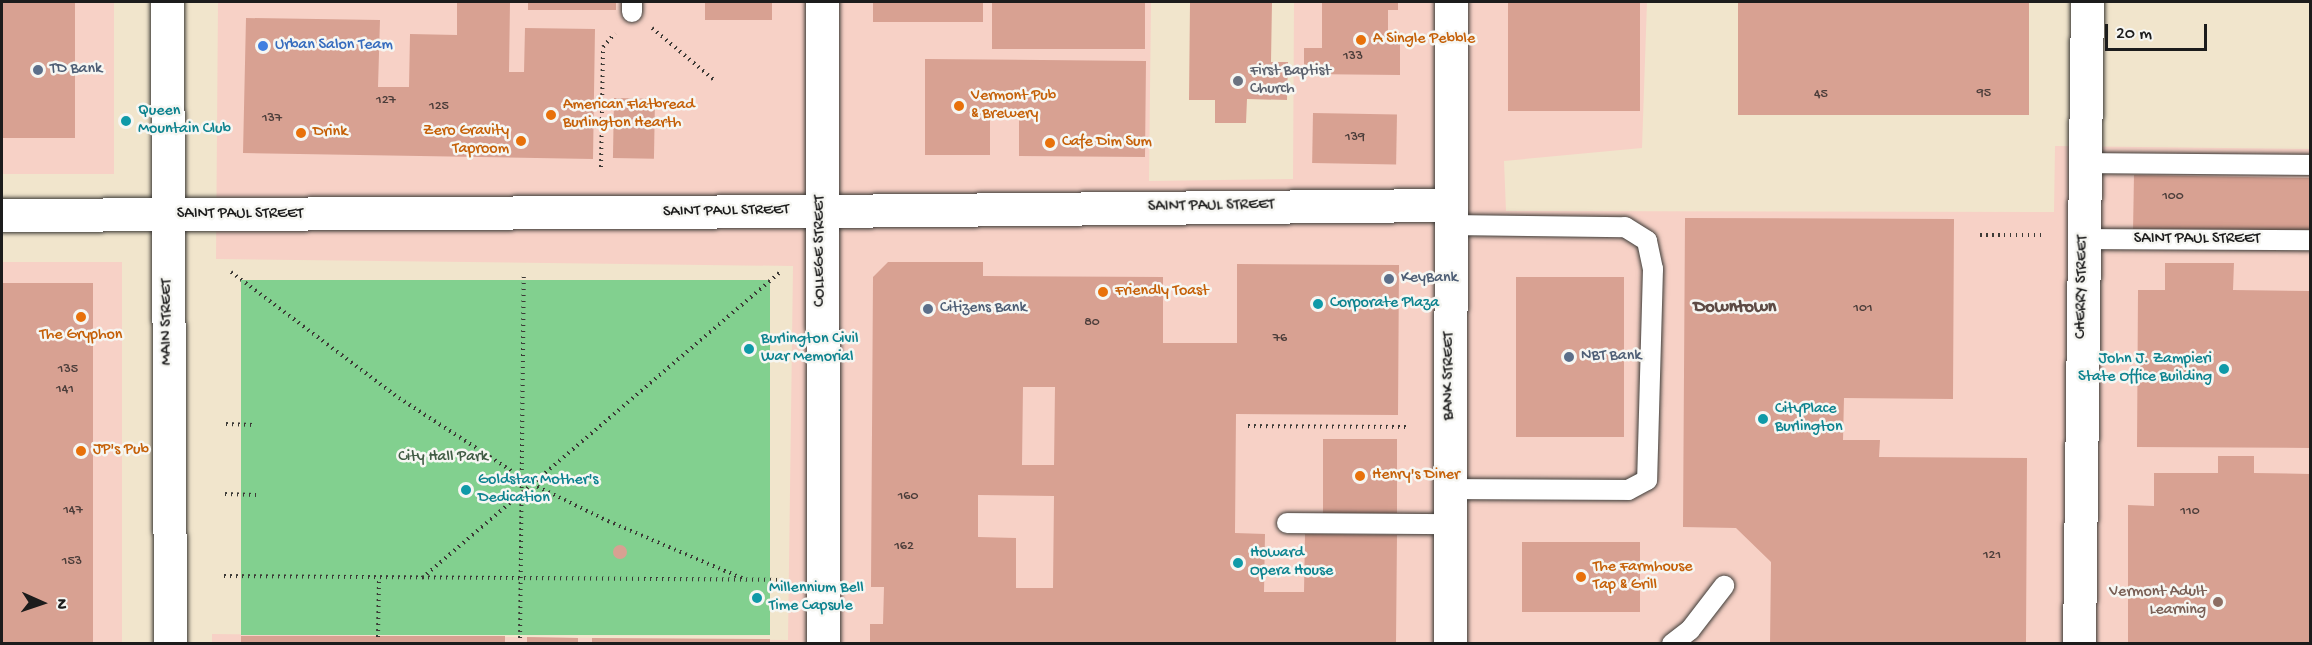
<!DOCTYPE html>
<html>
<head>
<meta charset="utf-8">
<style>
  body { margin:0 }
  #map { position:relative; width:2312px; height:645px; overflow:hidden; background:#f1e5cc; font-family:"Gochi Hand",sans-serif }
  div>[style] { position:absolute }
  .built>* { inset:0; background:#f7d1c6; transform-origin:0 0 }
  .green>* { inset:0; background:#82d08f; transform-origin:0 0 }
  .building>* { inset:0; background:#d8a192; transform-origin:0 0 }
  .round { border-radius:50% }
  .path>* { height:4px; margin-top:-2px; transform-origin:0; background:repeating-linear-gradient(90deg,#3c3a36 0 1.5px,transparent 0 6px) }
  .roads { filter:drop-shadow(0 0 2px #3c3a36) drop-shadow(0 0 2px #3c3a36) }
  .lane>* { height:20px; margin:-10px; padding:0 10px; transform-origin:10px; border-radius:10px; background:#fff }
  .street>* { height:33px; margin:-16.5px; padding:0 16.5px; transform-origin:16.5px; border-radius:16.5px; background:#fff }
  .secondary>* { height:33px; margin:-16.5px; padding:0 16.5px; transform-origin:16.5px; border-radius:16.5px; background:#fff }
  .primary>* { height:33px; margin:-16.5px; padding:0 16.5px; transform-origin:16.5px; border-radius:16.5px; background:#fff }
  .dots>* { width:16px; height:16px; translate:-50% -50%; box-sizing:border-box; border:3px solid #f6f6f2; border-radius:50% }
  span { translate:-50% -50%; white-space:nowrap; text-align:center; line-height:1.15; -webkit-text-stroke:5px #f6f6f2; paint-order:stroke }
  .number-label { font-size:14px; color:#4b3d3a }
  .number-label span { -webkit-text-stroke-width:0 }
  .food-label { font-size:16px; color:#c56008 }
  .left { translate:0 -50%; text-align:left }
  .right { translate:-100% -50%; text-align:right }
  .shop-label { font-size:16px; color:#366cbe }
  .service-label { font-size:16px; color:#4e5e75 }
  .worship-label { font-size:16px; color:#5b616d }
  .culture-label { font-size:16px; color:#0d838f }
  .street-label { font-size:16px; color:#1c1c1c }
  .park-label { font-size:16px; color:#405b44 }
  .education-label { font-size:16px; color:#785e54 }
  .neighbourhood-label { font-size:18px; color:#5e4b45; font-weight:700 }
  .frame { position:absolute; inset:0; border:3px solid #1c1c1c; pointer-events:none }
  .north { position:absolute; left:12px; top:573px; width:60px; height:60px; -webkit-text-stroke:4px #f6f6f2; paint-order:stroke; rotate:93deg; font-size:16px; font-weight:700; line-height:24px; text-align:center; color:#1c1c1c }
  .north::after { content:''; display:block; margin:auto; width:21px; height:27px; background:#1c1c1c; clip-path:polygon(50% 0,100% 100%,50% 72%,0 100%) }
  .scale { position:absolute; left:2105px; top:24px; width:102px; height:27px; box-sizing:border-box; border:3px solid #1c1c1c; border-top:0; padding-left:8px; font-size:18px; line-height:21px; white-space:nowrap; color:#1c1c1c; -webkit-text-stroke:4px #f6f6f2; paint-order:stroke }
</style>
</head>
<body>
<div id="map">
  <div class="built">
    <i style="left:2px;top:2px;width:112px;height:172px"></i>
    <i style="clip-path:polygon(218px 2px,1151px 2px,1149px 181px,1293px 179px,1294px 2px,1647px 2px,1642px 148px,1504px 161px,1506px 211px,2054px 212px,2055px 146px,2310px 149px,2310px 643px,212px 644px,212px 634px,788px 640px,793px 266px,216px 259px)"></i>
    <i style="left:2px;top:262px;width:120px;height:381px"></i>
  </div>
  <div class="green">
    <i style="left:241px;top:280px;width:529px;height:355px"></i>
  </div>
  <div class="building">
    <i style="left:2px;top:2px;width:73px;height:136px"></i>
    <i style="clip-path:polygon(457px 2px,510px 2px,509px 72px,524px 72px,525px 28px,595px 29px,593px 159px,243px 153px,246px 18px,380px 20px,378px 87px,409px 87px,410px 34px,457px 35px)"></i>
    <i style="left:528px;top:2px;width:88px;height:8px"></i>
    <i style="left:705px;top:2px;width:67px;height:18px"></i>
    <i style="left:873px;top:2px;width:110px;height:20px"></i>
    <i style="left:992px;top:2px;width:153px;height:47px"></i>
    <i style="clip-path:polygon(1190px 2px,1272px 2px,1271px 62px,1288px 62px,1287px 100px,1247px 99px,1246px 123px,1215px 123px,1215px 100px,1189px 100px)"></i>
    <i style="clip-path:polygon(1322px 2px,1398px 2px,1398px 10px,1388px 10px,1388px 32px,1400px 32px,1400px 75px,1304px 74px,1304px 48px,1322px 48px)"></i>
    <i style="left:1508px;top:2px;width:132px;height:109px"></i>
    <i style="left:1738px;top:2px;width:291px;height:113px"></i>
    <i style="clip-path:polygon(925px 59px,1146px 61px,1145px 157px,1019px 156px,1019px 111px,990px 111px,990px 155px,925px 155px)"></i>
    <i style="left:614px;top:98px;width:41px;height:60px;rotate:1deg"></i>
    <i style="left:1313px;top:113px;width:84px;height:50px;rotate:1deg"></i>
    <i style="left:2134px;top:175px;width:176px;height:54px;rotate:1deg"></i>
    <i style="clip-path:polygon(1685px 218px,1954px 219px,1953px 399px,1844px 398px,1843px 440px,1880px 440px,1879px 457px,2027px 458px,2026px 644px,1770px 644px,1771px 562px,1736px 528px,1683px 527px)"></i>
    <i style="clip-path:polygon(evenodd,888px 262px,983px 262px,983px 276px,1163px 277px,1163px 343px,1237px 343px,1237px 264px,1399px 265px,1398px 415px,1236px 414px,1235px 533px,1265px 534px,1264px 592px,1304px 592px,1305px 534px,1397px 535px,1396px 644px,870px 644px,870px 624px,883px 624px,884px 587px,871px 587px,873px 277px,888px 262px,1023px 387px,1055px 387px,1054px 465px,1022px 465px,1023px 387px,888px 262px,978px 495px,1054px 496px,1053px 588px,1016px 588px,1016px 538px,978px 537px,978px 495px)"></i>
    <i style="clip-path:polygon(2165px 263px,2234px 263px,2233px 290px,2310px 291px,2310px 448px,2137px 447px,2138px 290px,2165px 290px)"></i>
    <i style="left:1516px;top:277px;width:108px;height:160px"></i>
    <i style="left:2px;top:283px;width:91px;height:361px"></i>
    <i style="left:1323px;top:439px;width:74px;height:74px"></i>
    <i style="clip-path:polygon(2218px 456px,2254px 456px,2254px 473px,2310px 474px,2310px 644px,2128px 644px,2128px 505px,2154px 506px,2154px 473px,2218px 473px)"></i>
    <i style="left:1522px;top:542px;width:118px;height:70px"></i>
    <i class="round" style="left:613px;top:545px;width:14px;height:14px"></i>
    <i style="left:241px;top:636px;width:264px;height:8px"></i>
    <i style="clip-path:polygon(527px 637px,578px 638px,578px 644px,527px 644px)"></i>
    <i style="clip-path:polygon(592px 638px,770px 639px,770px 644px,592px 644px)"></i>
  </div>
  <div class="path">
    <i style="left:652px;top:28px;width:81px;rotate:40deg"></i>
    <i style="left:601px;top:167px;width:120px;rotate:-89deg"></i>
    <i style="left:603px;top:47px;width:18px;rotate:-49deg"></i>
    <i style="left:1980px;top:235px;width:63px"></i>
    <i style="left:231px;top:272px;width:210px;rotate:36.9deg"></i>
    <i style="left:399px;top:398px;width:158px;rotate:32.9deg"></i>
    <i style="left:532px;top:484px;width:85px;rotate:26deg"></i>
    <i style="left:608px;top:521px;width:150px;rotate:23.1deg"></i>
    <i style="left:226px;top:424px;width:28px;rotate:2deg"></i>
    <i style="left:1248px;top:426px;width:161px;rotate:0.4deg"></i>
    <i style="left:225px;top:494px;width:31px;rotate:2deg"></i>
    <i style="left:224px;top:576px;width:556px;rotate:0.41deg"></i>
    <i style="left:422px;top:578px;width:470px;rotate:-40.5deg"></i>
    <i style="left:378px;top:637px;width:59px;rotate:-89deg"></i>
    <i style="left:520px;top:644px;width:371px;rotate:-89.4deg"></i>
  </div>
  <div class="roads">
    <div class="lane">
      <i style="left:632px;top:2px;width:10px;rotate:90deg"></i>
      <i style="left:2085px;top:163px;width:225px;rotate:0.5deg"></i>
      <i style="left:1450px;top:225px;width:175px;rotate:0.7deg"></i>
      <i style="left:1625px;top:227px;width:26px;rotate:32deg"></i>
      <i style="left:1647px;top:241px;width:29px;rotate:78deg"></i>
      <i style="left:1653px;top:269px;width:211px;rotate:91.6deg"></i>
      <i style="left:1647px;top:480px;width:21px;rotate:152deg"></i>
      <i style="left:1628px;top:490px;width:178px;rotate:-179.7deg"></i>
      <i style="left:2084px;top:239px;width:226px;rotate:0.3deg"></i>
      <i style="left:1287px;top:523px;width:163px;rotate:0.4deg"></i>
      <i style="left:1672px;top:644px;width:23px;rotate:-38deg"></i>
      <i style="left:1690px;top:630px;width:56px;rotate:-52.3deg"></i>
    </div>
    <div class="street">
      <i style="left:821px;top:211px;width:629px;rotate:-0.55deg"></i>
      <i style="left:1450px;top:644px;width:642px;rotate:-89.91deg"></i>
    </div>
    <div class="secondary">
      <i style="left:822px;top:2px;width:642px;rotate:89.91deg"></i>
      <i style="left:2px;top:215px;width:819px;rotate:-0.28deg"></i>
      <i style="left:2079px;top:644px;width:642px;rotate:-89.29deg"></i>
    </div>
    <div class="primary">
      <i style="left:167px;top:2px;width:642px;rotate:89.73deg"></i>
    </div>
  </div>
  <div class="dots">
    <i style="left:1361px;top:40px;background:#e8710a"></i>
    <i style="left:263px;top:46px;background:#3f7fe0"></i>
    <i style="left:38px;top:70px;background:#5c6f8a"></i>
    <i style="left:1238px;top:81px;background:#6b7280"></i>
    <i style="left:959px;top:106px;background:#e8710a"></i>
    <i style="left:551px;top:115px;background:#e8710a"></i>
    <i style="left:126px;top:121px;background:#0f9aa8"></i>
    <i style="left:301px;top:133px;background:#e8710a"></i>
    <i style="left:521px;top:141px;background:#e8710a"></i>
    <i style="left:1050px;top:143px;background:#e8710a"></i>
    <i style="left:1389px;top:279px;background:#5c6f8a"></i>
    <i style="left:1103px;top:292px;background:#e8710a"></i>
    <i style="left:1318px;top:304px;background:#0f9aa8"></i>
    <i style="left:928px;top:309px;background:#5c6f8a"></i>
    <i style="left:81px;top:317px;background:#e8710a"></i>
    <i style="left:749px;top:349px;background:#0f9aa8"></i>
    <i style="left:1569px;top:357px;background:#5c6f8a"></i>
    <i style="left:2224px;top:369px;background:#0f9aa8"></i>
    <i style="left:1763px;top:419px;background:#0f9aa8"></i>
    <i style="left:81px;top:451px;background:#e8710a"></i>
    <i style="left:1360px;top:476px;background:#e8710a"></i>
    <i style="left:466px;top:490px;background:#0f9aa8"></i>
    <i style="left:1238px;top:563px;background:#0f9aa8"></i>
    <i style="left:1581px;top:577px;background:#e8710a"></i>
    <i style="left:757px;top:598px;background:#0f9aa8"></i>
    <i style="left:2218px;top:602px;background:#8d6e63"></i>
  </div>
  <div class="number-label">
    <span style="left:1353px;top:57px">133</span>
    <span style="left:1984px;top:94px">95</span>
    <span style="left:1821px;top:95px">45</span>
    <span style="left:386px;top:101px">127</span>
    <span style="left:439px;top:107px">125</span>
    <span style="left:272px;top:119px">137</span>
    <span style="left:1355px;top:138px">139</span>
    <span style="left:2173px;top:197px">100</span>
    <span style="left:1863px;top:309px">101</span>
    <span style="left:1092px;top:323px">80</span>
    <span style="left:1280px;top:339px">76</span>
    <span style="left:68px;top:370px">135</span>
    <span style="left:65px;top:390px">141</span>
    <span style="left:908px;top:497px">160</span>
    <span style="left:73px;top:511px">147</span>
    <span style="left:2190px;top:512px">110</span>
    <span style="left:904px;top:547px">162</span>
    <span style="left:1992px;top:556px">121</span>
    <span style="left:72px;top:562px">153</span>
  </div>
  <div class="food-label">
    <span class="left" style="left:1373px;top:40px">A Single Pebble</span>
    <span class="left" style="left:971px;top:106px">Vermont Pub<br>&amp; Brewery</span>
    <span class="left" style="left:563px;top:115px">American Flatbread<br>Burlington Hearth</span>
    <span class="right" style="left:509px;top:141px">Zero Gravity<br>Taproom</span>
    <span class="left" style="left:313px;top:133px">Drink</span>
    <span class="left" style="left:1062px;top:143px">Cafe Dim Sum</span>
    <span class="left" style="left:1115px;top:292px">Friendly Toast</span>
    <span style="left:81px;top:336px">The Gryphon</span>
    <span class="left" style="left:93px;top:451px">JP's Pub</span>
    <span class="left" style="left:1372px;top:476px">Henry's Diner</span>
    <span class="left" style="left:1593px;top:577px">The Farmhouse<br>Tap &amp; Grill</span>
  </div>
  <div class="shop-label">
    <span class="left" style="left:275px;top:46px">Urban Salon Team</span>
  </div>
  <div class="service-label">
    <span class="left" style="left:50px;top:70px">TD Bank</span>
    <span class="left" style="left:1401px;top:279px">KeyBank</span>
    <span class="left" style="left:940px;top:309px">Citizens Bank</span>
    <span class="left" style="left:1581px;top:357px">NBT Bank</span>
  </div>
  <div class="worship-label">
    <span class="left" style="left:1250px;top:81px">First Baptist<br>Church</span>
  </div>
  <div class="culture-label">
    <span class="left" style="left:138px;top:121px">Queen<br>Mountain Club</span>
    <span class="left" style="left:1330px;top:304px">Corporate Plaza</span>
    <span class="left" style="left:761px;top:349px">Burlington Civil<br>War Memorial</span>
    <span class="right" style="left:2212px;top:369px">John J. Zampieri<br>State Office Building</span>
    <span class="left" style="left:1775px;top:419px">CityPlace<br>Burlington</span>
    <span class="left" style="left:478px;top:490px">Goldstar Mother's<br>Dedication</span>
    <span class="left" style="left:1250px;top:563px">Howard<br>Opera House</span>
    <span class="left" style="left:769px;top:598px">Millennium Bell<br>Time Capsule</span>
  </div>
  <div class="street-label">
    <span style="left:1211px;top:207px;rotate:-1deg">SAINT PAUL STREET</span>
    <span style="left:726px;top:212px;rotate:-1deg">SAINT PAUL STREET</span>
    <span style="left:240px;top:215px">SAINT PAUL STREET</span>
    <span style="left:2197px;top:240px">SAINT PAUL STREET</span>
    <span style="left:821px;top:251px;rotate:-90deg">COLLEGE STREET</span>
    <span style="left:2083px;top:287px;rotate:-89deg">CHERRY STREET</span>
    <span style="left:168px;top:322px;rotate:-90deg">MAIN STREET</span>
    <span style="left:1450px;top:376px;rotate:-90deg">BANK STREET</span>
  </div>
  <div class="park-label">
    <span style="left:443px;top:458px">City Hall Park</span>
  </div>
  <div class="education-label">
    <span class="right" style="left:2206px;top:602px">Vermont Adult<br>Learning</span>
  </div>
  <div class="neighbourhood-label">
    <span style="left:1735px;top:308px">Downtown</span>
  </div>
  <div class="frame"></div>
  <div class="north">N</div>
  <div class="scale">20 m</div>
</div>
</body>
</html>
